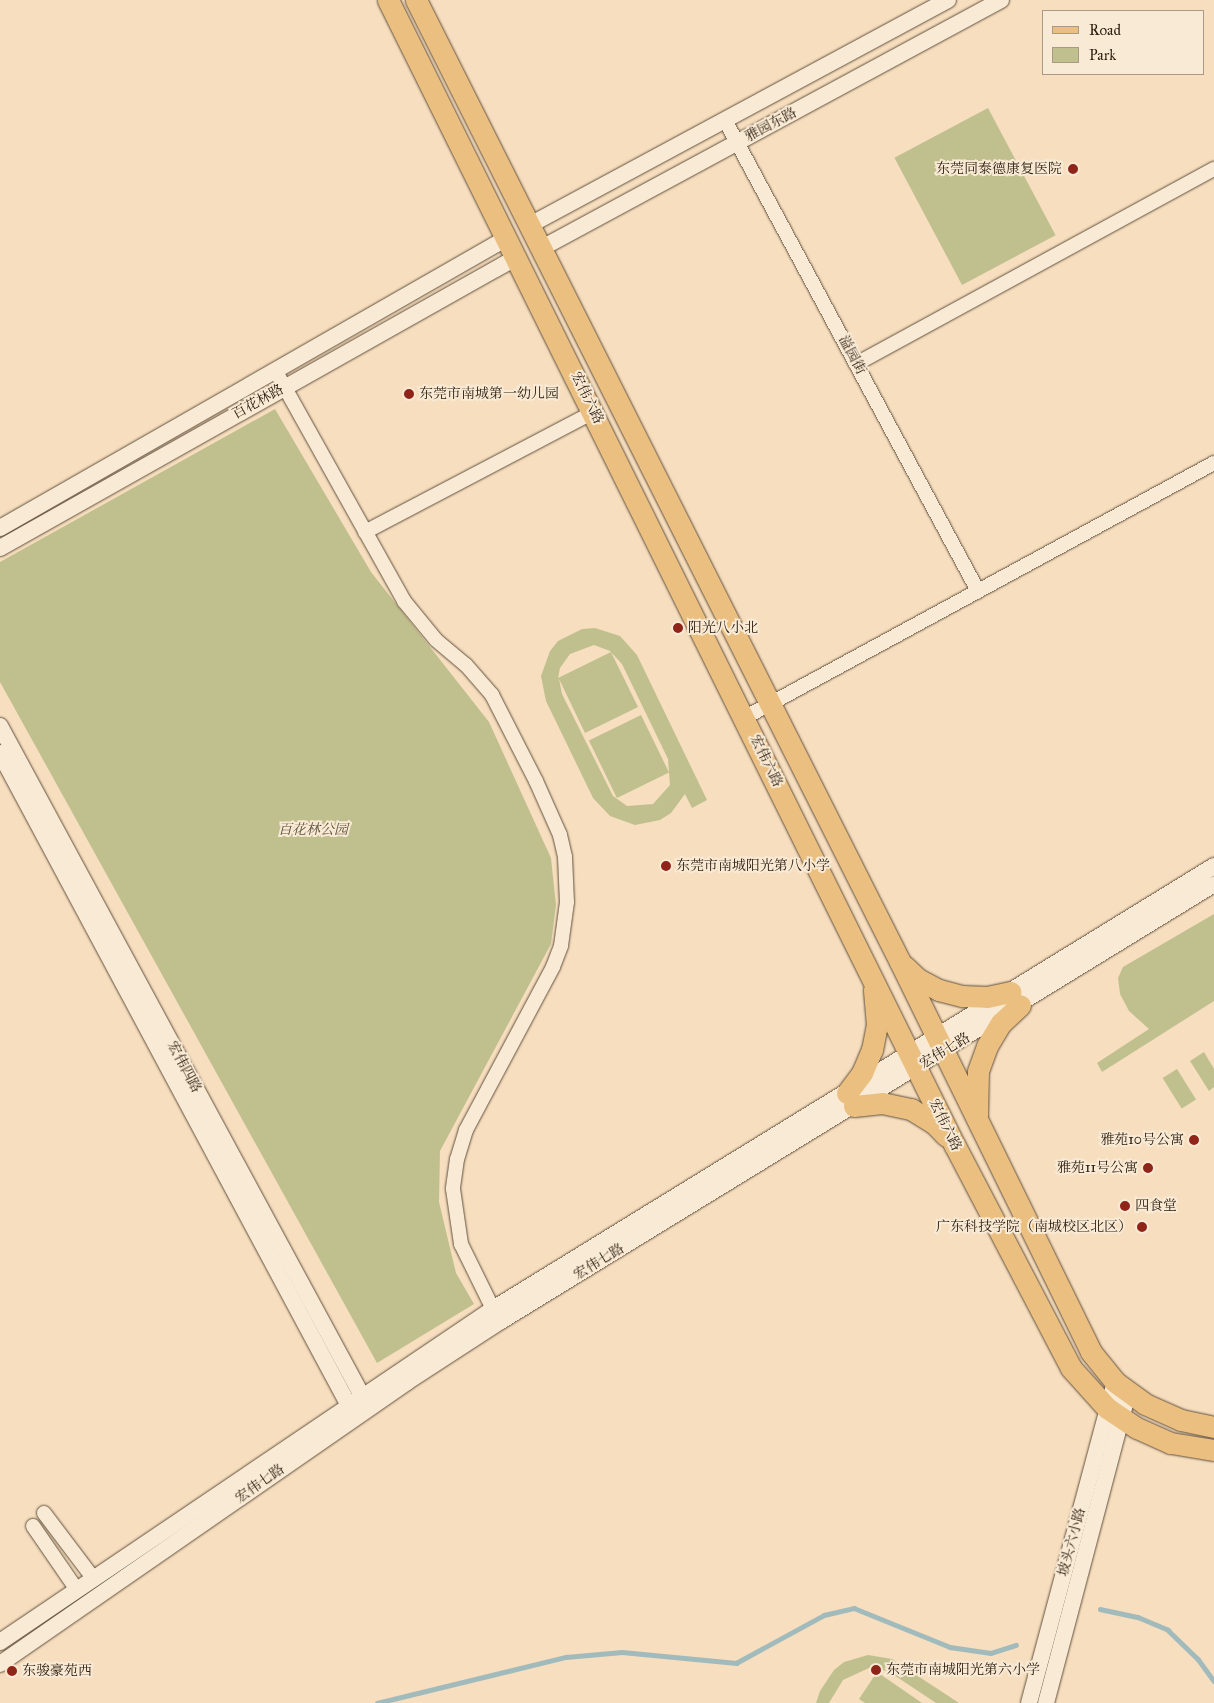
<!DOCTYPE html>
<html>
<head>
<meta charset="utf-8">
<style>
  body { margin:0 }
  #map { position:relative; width:1214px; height:1703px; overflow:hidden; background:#f6debe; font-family:"IM FELL Great Primer","Noto Serif SC",serif }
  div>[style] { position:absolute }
  .green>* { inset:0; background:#c0c08f; transform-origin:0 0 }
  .stream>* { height:4.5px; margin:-2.25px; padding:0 2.25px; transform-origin:2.25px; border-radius:2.25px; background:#a1babc }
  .roads { filter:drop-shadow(0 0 1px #62503e) drop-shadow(0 0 1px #62503e) }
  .minor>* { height:14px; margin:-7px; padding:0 7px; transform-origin:7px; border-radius:7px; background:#f9ead5 }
  .tertiary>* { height:16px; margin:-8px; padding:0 8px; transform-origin:8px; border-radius:8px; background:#f9ead5 }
  .primary>* { height:21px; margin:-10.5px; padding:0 10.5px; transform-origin:10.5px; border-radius:10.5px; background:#ebbf7f }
  .dots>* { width:14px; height:14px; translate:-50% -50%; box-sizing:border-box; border:2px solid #f9ead5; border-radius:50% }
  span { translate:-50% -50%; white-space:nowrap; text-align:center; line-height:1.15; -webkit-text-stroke:4px #f9ead5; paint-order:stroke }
  .street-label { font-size:14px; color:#302113 }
  .poi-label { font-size:14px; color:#302113 }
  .right { translate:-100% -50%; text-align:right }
  .left { translate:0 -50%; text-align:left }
  .park-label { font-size:14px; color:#5b5138; font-style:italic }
  .legend { position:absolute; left:1042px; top:10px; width:162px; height:65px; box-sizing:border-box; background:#f9ead5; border:1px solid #a99a87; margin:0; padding:6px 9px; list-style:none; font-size:15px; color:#302113 }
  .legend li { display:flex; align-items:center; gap:10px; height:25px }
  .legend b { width:25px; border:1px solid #a99a87 }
</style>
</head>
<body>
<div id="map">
  <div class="green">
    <i style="left:988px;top:108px;width:144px;height:106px;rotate:62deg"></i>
    <i style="clip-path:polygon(275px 409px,371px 572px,489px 722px,551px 858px,556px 905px,551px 944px,440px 1151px,439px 1202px,456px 1273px,474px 1304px,377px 1363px,0 682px,0 562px)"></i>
    <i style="clip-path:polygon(evenodd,595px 628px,620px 636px,637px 655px,707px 800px,692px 808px,685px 794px,671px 813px,660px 820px,635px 825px,610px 816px,593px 798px,546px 701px,541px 676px,550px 651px,558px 641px,582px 629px,595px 628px,594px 645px,610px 651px,622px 664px,668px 759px,670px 785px,653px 804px,627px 806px,613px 796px,562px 694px,559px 679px,585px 733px,638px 707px,611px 652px,558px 678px,560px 668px,570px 654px,594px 645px)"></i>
    <i style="left:641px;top:715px;width:64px;height:58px;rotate:64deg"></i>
    <i style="clip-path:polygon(1214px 914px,1214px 1001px,1102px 1072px,1097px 1063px,1149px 1029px,1129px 1011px,1120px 994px,1118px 978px,1123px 967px)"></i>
    <i style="clip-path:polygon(1204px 1052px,1214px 1069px,1214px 1087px,1209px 1091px,1190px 1061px)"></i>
    <i style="left:1177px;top:1069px;width:36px;height:17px;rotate:58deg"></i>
    <i style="clip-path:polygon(868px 1655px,892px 1659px,959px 1703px,936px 1703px,888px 1671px,869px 1668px,843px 1680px,829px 1703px,816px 1703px,820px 1691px,834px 1670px,844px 1662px)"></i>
    <i style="clip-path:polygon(877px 1672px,922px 1703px,865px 1703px,859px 1699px)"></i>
  </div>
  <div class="stream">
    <i style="left:1100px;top:1609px;width:39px;rotate:12deg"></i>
    <i style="left:1138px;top:1617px;width:33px;rotate:23deg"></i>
    <i style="left:1168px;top:1630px;width:42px;rotate:44deg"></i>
    <i style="left:1198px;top:1659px;width:27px;rotate:54deg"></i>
    <i style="left:377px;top:1703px;width:195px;rotate:-13.7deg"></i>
    <i style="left:566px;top:1657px;width:56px;rotate:-5.1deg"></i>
    <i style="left:622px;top:1652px;width:115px;rotate:5.5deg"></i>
    <i style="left:736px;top:1663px;width:100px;rotate:-28.6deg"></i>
    <i style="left:824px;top:1615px;width:31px;rotate:-13deg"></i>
    <i style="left:854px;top:1608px;width:104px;rotate:22.1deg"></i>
    <i style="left:950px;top:1647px;width:41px;rotate:8.3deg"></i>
    <i style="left:991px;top:1653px;width:26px;rotate:-18deg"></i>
  </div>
  <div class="roads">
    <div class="minor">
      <i style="left:725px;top:120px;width:535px;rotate:61.76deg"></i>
      <i style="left:856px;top:364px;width:408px;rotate:-28.6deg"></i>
      <i style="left:275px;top:370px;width:265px;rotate:60.8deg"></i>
      <i style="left:404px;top:601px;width:50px;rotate:50.6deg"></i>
      <i style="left:436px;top:640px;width:39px;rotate:40deg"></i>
      <i style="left:466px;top:665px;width:40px;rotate:49deg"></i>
      <i style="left:492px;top:695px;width:97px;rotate:62.9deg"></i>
      <i style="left:536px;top:781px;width:59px;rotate:66deg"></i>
      <i style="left:560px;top:835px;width:23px;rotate:77deg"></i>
      <i style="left:565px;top:857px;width:45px;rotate:87.5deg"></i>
      <i style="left:567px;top:902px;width:44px;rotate:97.8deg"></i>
      <i style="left:561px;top:946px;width:22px;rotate:111deg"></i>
      <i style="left:553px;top:967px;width:185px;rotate:118.1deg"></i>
      <i style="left:466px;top:1130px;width:30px;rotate:107deg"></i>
      <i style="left:457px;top:1159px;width:30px;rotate:98deg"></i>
      <i style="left:453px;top:1189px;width:56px;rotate:81.7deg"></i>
      <i style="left:461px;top:1244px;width:72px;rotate:63.8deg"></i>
      <i style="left:365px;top:532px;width:259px;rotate:-27.7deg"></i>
      <i style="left:744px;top:718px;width:535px;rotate:-28.48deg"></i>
      <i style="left:44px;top:1513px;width:83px;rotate:52.9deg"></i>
      <i style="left:33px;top:1526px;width:78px;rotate:55.5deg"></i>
    </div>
    <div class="tertiary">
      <i style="left:528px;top:226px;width:477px;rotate:-28.3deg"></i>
      <i style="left:540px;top:249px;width:524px;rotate:-28.37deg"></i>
      <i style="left:0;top:528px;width:584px;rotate:-29.77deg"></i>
      <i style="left:0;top:548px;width:593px;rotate:-29.37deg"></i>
      <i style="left:0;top:726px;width:774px;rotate:61.61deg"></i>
      <i style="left:0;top:753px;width:753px;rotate:61.87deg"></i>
      <i style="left:0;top:1642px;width:595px;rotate:-34.04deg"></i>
      <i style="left:493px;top:1309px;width:846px;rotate:-31.57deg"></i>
      <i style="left:0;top:1664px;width:495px;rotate:-34.7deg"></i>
      <i style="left:407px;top:1382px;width:112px;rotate:-33deg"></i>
      <i style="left:501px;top:1321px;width:836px;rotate:-31.5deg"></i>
      <i style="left:1029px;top:1703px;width:332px;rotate:-75deg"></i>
      <i style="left:1046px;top:1703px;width:321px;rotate:-75.2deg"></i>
    </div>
    <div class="primary">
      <i style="left:388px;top:0;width:1279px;rotate:63.68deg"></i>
      <i style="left:955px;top:1146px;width:250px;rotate:62.4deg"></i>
      <i style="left:1071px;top:1368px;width:54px;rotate:48deg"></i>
      <i style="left:1107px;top:1408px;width:36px;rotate:34deg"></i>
      <i style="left:1137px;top:1428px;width:37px;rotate:24deg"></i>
      <i style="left:1171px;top:1443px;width:44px;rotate:9.2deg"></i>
      <i style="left:416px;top:0;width:1077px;rotate:63.29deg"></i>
      <i style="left:900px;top:962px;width:434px;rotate:63.9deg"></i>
      <i style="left:1091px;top:1352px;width:38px;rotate:51deg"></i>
      <i style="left:1115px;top:1382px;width:37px;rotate:36deg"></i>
      <i style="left:1145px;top:1404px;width:39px;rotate:24deg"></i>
      <i style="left:1181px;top:1420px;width:34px;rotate:12deg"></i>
      <i style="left:904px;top:966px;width:19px;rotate:43deg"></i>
      <i style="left:918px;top:979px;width:24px;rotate:28deg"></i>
      <i style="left:939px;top:990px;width:24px;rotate:15deg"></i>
      <i style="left:962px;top:996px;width:25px;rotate:2deg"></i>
      <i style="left:987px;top:997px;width:24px;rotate:-12deg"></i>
      <i style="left:847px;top:1093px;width:25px;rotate:-53deg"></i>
      <i style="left:862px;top:1073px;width:25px;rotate:-67deg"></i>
      <i style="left:872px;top:1050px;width:25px;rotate:-79deg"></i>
      <i style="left:877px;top:1025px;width:35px;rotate:-95deg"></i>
      <i style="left:854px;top:1106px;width:28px;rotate:-6deg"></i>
      <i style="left:882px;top:1103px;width:30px;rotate:12deg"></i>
      <i style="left:911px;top:1109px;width:28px;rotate:32deg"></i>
      <i style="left:935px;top:1124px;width:16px;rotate:47deg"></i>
      <i style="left:977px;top:1115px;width:44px;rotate:-88.7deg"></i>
      <i style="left:978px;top:1071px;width:27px;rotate:-70deg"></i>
      <i style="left:987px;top:1046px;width:27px;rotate:-59deg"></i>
      <i style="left:1001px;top:1023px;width:26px;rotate:-43deg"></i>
    </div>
  </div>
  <div class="dots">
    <i style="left:1073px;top:169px;background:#8f2418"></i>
    <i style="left:409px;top:394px;background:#8f2418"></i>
    <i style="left:678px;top:628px;background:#8f2418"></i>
    <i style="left:666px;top:866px;background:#8f2418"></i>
    <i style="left:1194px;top:1140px;background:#8f2418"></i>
    <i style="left:1148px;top:1168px;background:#8f2418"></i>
    <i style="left:1125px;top:1206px;background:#8f2418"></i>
    <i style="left:1142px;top:1227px;background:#8f2418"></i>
    <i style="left:876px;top:1670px;background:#8f2418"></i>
    <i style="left:12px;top:1671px;background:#8f2418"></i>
  </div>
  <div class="street-label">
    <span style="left:771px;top:125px;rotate:-28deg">雅园东路</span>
    <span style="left:852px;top:355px;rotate:62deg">溢园街</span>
    <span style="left:587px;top:398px;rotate:64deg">宏伟六路</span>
    <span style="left:258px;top:402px;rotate:-29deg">百花林路</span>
    <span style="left:766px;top:761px;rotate:64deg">宏伟六路</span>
    <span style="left:945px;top:1051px;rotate:-31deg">宏伟七路</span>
    <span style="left:184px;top:1067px;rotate:62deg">宏伟四路</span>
    <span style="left:945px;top:1125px;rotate:64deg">宏伟六路</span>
    <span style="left:599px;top:1262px;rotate:-31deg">宏伟七路</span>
    <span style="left:260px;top:1484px;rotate:-35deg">宏伟七路</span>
    <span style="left:1072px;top:1542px;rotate:-75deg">坡头六小路</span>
  </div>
  <div class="poi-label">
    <span class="right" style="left:1062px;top:169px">东莞同泰德康复医院</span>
    <span class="left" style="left:419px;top:394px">东莞市南城第一幼儿园</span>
    <span class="left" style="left:688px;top:628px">阳光八小北</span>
    <span class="left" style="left:676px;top:866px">东莞市南城阳光第八小学</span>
    <span class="right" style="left:1184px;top:1140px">雅苑10号公寓</span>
    <span class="right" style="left:1138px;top:1168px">雅苑11号公寓</span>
    <span class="left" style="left:1135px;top:1206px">四食堂</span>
    <span class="right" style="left:1132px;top:1227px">广东科技学院（南城校区北区）</span>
    <span class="left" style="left:886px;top:1670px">东莞市南城阳光第六小学</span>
    <span class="left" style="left:22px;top:1671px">东骏豪苑西</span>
  </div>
  <div class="park-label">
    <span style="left:313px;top:830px">百花林公园</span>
  </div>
  <ul class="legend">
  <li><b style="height:6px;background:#ebbf7f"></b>Road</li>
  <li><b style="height:14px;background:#c0c08f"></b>Park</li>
  </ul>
</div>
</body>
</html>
